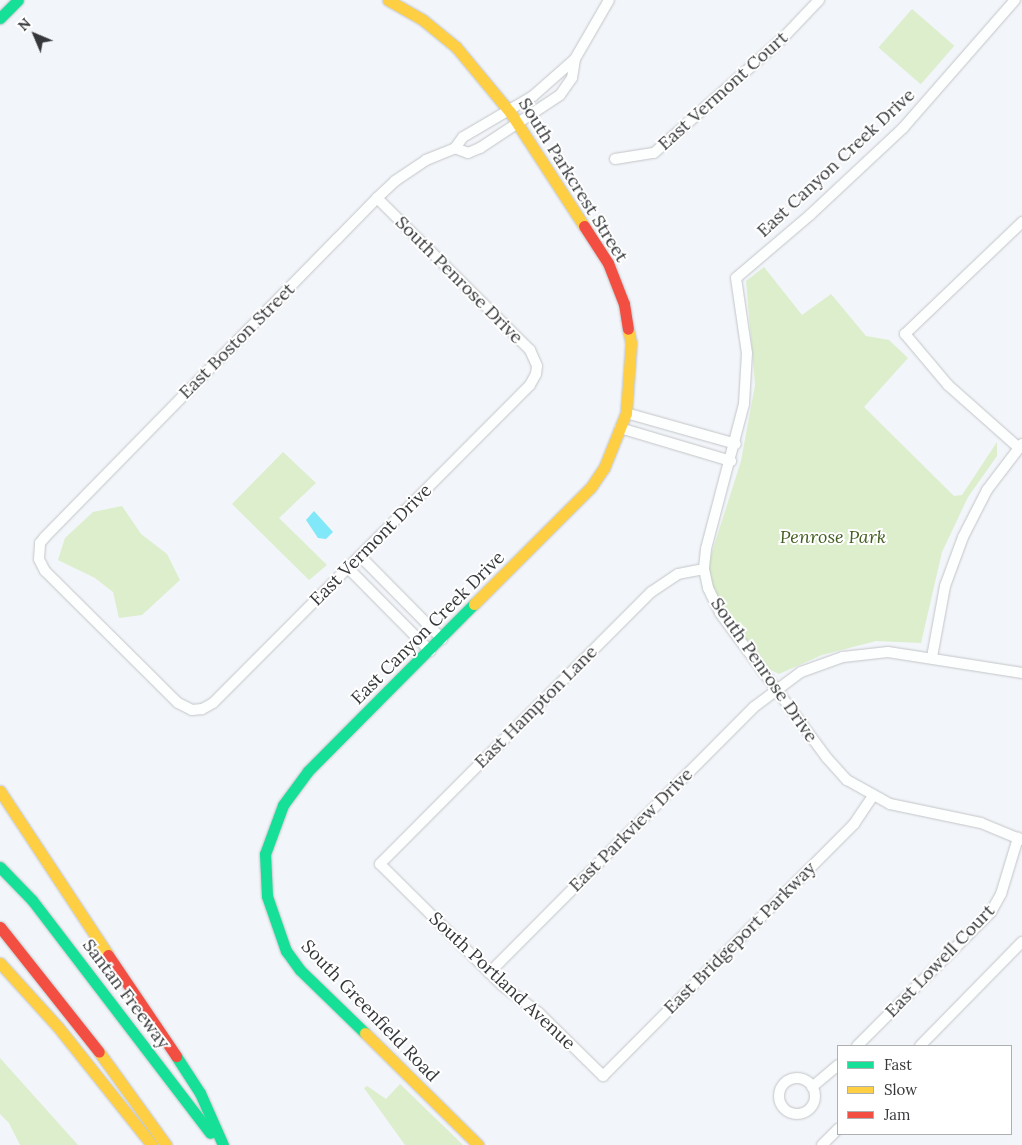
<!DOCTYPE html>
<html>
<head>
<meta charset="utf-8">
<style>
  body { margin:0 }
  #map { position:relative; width:1022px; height:1145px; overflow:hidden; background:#f2f5f9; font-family:Lora,serif }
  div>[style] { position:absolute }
  .green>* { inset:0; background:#dceecc; transform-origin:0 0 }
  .water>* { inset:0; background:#81e8f9 }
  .roads { filter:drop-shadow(0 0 1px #c3c5c8) drop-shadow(0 0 1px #c3c5c8) }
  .street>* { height:10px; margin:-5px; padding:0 5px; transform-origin:5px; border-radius:5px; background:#fdfefe }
  .street>.ring { margin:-5px; padding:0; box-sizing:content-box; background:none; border:10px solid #fdfefe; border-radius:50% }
  .fast>* { height:11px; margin:-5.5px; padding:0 5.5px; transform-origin:5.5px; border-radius:5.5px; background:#16e098 }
  .slow>* { height:11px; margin:-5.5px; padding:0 5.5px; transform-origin:5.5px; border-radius:5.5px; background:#ffcf43 }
  .jam>* { height:11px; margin:-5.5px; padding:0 5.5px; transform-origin:5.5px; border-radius:5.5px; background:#f24e42 }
  span { translate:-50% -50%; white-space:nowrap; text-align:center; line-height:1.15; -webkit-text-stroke:4px #fff; paint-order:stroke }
  .street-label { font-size:18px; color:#35373a }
  .park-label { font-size:18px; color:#445f22; font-style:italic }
  .legend { position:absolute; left:837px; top:1045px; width:175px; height:90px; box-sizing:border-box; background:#fff; border:1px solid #aeafb0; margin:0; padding:6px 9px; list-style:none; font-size:15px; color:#35373a }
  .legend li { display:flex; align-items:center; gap:10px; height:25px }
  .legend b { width:25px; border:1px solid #aeafb0 }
  .north { position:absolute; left:10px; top:10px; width:50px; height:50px; -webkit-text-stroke:4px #fff; paint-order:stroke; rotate:315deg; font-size:14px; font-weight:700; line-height:20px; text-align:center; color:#35373a }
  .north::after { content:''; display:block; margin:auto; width:18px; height:22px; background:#35373a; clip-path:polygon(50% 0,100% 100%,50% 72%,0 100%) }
</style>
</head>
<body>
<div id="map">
  <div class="green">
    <i style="left:912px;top:9px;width:56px;height:51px;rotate:41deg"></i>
    <i style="clip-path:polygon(764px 267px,802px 315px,831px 294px,866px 336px,889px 340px,908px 358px,864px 407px,954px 496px,962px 495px,997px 442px,997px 456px,968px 497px,942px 552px,921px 643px,876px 641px,822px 655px,779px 674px,769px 669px,726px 613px,705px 574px,741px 461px,755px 385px,746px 281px)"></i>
    <i style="clip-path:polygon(283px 452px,316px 483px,279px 518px,327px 565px,309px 580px,232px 504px)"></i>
    <i style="clip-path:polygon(122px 506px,141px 534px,167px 554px,180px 580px,142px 615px,119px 618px,113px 592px,95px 578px,58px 560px,65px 538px,93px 512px)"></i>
    <i style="clip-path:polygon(0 1058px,78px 1145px,20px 1145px,9px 1123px,0 1114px)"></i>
    <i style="clip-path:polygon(400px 1084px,463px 1145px,405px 1145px,364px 1088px,367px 1086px,386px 1099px)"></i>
  </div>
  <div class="water">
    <i style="clip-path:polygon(314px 511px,333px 532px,326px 539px,318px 538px,306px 520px)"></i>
  </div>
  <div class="roads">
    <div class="street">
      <i style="left:1015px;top:0;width:170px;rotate:131.2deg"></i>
      <i style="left:903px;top:128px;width:127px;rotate:136.9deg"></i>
      <i style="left:810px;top:215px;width:97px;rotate:139.6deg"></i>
      <i style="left:736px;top:278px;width:76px;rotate:81.7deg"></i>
      <i style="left:747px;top:353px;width:51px;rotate:93.4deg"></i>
      <i style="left:744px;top:404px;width:150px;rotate:104.7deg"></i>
      <i style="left:706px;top:549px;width:20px;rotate:96deg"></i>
      <i style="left:704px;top:569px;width:19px;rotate:78deg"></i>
      <i style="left:708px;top:588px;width:28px;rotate:64deg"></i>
      <i style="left:720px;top:613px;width:180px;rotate:53.6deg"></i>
      <i style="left:827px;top:758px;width:30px;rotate:48deg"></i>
      <i style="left:847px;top:780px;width:49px;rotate:29.2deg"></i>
      <i style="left:890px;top:804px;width:93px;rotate:11.8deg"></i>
      <i style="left:981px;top:823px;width:44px;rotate:22.5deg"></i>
      <i style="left:575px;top:59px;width:56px;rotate:138.6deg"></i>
      <i style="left:533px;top:96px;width:81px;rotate:149.6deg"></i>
      <i style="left:463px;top:137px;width:14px;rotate:126deg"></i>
      <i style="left:455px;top:148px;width:14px;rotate:21deg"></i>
      <i style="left:468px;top:153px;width:13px;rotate:-23deg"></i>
      <i style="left:480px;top:148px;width:96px;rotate:-33.5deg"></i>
      <i style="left:560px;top:95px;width:21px;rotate:-55deg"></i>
      <i style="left:572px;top:78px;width:19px;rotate:-81deg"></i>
      <i style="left:575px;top:59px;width:68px;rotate:-60deg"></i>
      <i style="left:615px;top:159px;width:39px;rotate:-9deg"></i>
      <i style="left:654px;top:153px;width:171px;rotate:-41.7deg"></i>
      <i style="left:782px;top:39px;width:54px;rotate:-46.5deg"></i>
      <i style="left:377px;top:198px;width:216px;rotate:44.8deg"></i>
      <i style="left:530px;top:350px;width:17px;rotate:66deg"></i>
      <i style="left:537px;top:366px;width:8px;rotate:97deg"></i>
      <i style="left:536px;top:374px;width:13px;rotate:119deg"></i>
      <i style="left:530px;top:385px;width:449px;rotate:134.9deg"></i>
      <i style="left:213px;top:703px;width:13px;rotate:151deg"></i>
      <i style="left:202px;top:709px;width:10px;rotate:174deg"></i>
      <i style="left:192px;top:710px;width:16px;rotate:-153deg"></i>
      <i style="left:178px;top:703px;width:187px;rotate:-135.2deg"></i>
      <i style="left:45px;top:571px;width:13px;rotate:-117deg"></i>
      <i style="left:39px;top:559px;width:16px;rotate:-86deg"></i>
      <i style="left:40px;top:543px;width:8px;rotate:-50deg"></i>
      <i style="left:45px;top:537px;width:417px;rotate:-45.6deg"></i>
      <i style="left:337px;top:239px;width:57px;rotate:-45.7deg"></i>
      <i style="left:377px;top:198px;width:25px;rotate:-43deg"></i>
      <i style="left:395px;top:181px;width:37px;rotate:-34deg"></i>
      <i style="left:426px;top:160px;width:31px;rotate:-22deg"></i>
      <i style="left:626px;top:413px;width:114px;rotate:15.7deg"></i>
      <i style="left:620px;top:428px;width:116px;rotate:16.6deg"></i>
      <i style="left:1019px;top:448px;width:95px;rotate:-138.4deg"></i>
      <i style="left:948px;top:385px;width:67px;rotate:-130.1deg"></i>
      <i style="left:905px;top:334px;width:162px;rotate:-43.7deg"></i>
      <i style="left:360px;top:556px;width:117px;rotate:45.3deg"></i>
      <i style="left:348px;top:568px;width:117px;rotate:45.3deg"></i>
      <i style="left:704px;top:569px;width:26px;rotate:169deg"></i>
      <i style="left:678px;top:574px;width:32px;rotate:146deg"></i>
      <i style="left:651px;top:592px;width:384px;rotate:134.9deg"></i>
      <i style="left:380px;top:864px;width:173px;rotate:44.8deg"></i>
      <i style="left:503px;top:986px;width:45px;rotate:36.9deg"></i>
      <i style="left:539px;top:1013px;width:90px;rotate:44.5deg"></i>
      <i style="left:603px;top:1076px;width:356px;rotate:-45.1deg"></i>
      <i style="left:854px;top:824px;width:32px;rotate:-56deg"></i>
      <i style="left:932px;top:657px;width:72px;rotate:-79.6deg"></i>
      <i style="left:945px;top:586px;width:52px;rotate:-69.8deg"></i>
      <i style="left:963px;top:537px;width:53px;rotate:-62.9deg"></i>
      <i style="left:987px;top:490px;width:58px;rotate:-52.7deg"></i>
      <i style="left:489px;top:973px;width:375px;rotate:-45.1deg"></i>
      <i style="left:754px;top:707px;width:59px;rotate:-36.7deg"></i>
      <i style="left:801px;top:672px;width:45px;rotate:-19.7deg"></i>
      <i style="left:843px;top:657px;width:45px;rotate:-6.3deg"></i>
      <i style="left:888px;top:652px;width:136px;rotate:8.9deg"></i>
      <i style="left:857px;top:1046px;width:190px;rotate:-45deg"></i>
      <i style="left:991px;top:912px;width:21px;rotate:-61deg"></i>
      <i style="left:1001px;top:894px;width:59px;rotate:-73.1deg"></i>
      <i style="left:920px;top:1046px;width:146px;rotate:-45.6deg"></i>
      <i class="ring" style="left:779px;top:1078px;width:26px;height:26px"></i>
      <i style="left:812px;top:1087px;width:34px;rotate:-40deg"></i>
      <i style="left:822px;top:1145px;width:23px;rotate:-45deg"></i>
    </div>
    <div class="fast">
      <i style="left:0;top:18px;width:25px;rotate:-45deg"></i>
      <i style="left:0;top:867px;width:46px;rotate:45.9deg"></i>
      <i style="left:32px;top:900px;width:293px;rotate:52.6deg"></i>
      <i style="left:365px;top:1033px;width:91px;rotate:-135.9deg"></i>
      <i style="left:300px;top:970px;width:24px;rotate:-126deg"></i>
      <i style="left:286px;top:951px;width:58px;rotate:-109.1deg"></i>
      <i style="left:267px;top:896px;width:42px;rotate:-92.7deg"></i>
      <i style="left:265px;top:854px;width:52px;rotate:-69.8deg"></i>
      <i style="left:283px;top:805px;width:42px;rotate:-53.7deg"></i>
      <i style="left:308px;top:771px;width:235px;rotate:-45.2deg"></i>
      <i style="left:176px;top:1056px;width:44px;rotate:57deg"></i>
      <i style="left:200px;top:1093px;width:57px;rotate:66.1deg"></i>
    </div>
    <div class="slow">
      <i style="left:388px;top:0;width:40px;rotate:29.7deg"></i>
      <i style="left:423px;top:20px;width:43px;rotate:39.3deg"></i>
      <i style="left:456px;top:47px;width:85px;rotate:50.3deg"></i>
      <i style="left:510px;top:112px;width:136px;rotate:57deg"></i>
      <i style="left:474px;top:604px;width:165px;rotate:-45deg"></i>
      <i style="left:591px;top:487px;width:23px;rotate:-56deg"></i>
      <i style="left:604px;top:468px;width:59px;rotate:-68.2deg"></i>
      <i style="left:626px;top:413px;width:70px;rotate:-85.9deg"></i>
      <i style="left:631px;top:343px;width:14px;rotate:-102deg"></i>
      <i style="left:0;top:791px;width:196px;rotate:56.6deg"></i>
      <i style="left:0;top:963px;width:86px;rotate:47.8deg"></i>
      <i style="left:58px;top:1027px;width:151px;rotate:51.5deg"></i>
      <i style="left:365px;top:1033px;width:159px;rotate:44.7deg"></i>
      <i style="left:99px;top:1052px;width:115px;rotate:54.2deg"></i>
    </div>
    <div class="jam">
      <i style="left:584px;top:226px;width:44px;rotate:57deg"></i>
      <i style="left:608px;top:263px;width:44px;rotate:68.7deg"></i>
      <i style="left:624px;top:304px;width:25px;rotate:81deg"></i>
      <i style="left:0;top:927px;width:159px;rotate:51.6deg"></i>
      <i style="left:108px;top:955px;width:122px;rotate:56deg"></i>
    </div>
  </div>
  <div class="street-label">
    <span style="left:723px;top:91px;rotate:-42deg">East Vermont Court</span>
    <span style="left:836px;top:163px;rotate:-43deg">East Canyon Creek Drive</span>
    <span style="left:573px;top:180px;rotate:58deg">South Parkcrest Street</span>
    <span style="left:459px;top:280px;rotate:45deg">South Penrose Drive</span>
    <span style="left:237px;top:341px;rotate:-45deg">East Boston Street</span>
    <span style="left:371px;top:545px;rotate:-45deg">East Vermont Drive</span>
    <span style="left:428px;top:628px;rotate:-45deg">East Canyon Creek Drive</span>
    <span style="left:764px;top:670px;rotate:55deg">South Penrose Drive</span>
    <span style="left:536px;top:707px;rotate:-45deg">East Hampton Lane</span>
    <span style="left:631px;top:830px;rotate:-45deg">East Parkview Drive</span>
    <span style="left:740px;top:938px;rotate:-45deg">East Bridgeport Parkway</span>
    <span style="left:940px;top:961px;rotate:-46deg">East Lowell Court</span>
    <span style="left:502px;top:981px;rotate:43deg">South Portland Avenue</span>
    <span style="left:126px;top:994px;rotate:53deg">Santan Freeway</span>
    <span style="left:370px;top:1011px;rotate:46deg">South Greenfield Road</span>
  </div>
  <div class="park-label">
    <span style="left:833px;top:537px">Penrose Park</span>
  </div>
  <ul class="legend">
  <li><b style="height:6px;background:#16e098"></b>Fast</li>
  <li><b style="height:6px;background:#ffcf43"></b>Slow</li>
  <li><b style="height:6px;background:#f24e42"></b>Jam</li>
  </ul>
  <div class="north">N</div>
</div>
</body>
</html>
